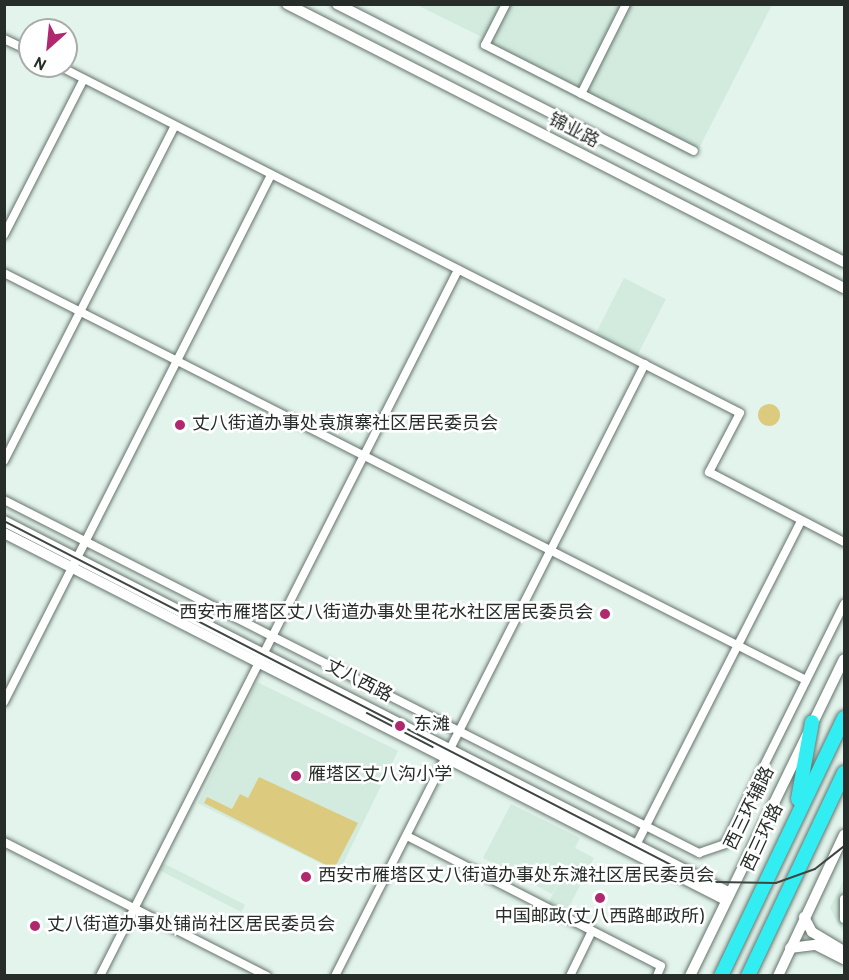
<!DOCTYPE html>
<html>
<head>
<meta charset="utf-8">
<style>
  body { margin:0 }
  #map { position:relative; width:849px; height:980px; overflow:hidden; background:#e3f4ec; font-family:Overpass,"Noto Sans SC",sans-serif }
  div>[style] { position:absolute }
  .built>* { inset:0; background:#d2ebde; transform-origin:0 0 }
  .green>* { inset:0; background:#dcca7f }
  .round { border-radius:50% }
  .roads { filter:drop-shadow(0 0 2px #65746c) drop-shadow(0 0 2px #65746c) }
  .street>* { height:8px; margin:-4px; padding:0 4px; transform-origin:4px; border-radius:4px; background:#fff }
  .secondary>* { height:10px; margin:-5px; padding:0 5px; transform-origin:5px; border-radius:5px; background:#fff }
  .highway>* { height:14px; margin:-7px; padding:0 7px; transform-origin:7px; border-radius:7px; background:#32eef3 }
  .tram>* { height:1.5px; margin:-0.75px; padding:0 0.75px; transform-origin:0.75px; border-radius:0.75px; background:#3e4642 }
  .dots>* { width:16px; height:16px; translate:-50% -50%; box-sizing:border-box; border:3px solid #fff; border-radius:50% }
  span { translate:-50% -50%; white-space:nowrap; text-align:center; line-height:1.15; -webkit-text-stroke:5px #fff; paint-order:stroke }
  .street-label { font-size:18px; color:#272e2a }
  .poi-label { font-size:18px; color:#272e2a }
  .left { translate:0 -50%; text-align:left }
  .right { translate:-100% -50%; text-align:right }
  .frame { position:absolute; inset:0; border:6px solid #272e2a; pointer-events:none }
  .north { position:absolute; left:18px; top:18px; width:60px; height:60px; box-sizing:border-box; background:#fff; border:2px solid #a9abaa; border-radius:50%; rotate:207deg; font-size:16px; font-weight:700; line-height:24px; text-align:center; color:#272e2a }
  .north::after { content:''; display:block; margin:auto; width:21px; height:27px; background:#b0296e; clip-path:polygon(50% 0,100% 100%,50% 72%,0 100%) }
</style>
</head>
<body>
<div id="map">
  <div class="built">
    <i style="clip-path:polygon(417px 5px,772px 5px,694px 158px,478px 48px,482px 37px)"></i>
    <i style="left:624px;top:278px;width:47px;height:63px;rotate:27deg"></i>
    <i style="left:257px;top:682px;width:157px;height:135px;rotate:26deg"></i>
    <i style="clip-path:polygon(511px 804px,580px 838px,575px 848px,594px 858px,566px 913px,548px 904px,564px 871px,552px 894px,483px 858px)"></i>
    <i style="left:163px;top:863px;width:92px;height:8px;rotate:27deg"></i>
    <i style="clip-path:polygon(844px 879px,844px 934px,830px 908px)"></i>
  </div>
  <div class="green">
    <i class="round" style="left:758px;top:404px;width:22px;height:22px"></i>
    <i style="clip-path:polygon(259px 777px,358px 823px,334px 869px,204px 803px,207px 797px,232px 809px,240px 794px,248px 798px)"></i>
  </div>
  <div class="roads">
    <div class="street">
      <i style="left:506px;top:4px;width:46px;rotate:117.1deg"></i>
      <i style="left:485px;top:45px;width:234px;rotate:26.9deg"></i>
      <i style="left:4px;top:39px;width:29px;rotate:25deg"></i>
      <i style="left:59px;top:66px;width:764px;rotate:27deg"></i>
      <i style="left:740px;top:413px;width:67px;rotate:117.7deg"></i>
      <i style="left:709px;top:472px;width:152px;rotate:27.4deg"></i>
      <i style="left:581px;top:94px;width:101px;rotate:-63.4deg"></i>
      <i style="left:4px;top:235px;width:175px;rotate:-62.9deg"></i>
      <i style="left:4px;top:273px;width:899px;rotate:26.91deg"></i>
      <i style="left:4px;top:461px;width:376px;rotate:-63deg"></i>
      <i style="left:4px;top:500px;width:780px;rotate:26.93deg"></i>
      <i style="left:699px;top:853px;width:28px;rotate:-19deg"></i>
      <i style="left:725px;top:844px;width:268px;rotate:-63.6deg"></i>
      <i style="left:4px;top:702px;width:591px;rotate:-63.13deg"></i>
      <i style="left:407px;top:836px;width:285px;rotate:27.1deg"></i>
      <i style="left:661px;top:966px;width:11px;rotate:112deg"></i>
      <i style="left:4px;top:842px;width:295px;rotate:27deg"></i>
      <i style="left:636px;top:845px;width:364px;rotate:-63deg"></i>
      <i style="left:844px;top:899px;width:20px;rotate:90deg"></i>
      <i style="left:100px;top:976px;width:792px;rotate:-63.11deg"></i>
      <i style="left:335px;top:976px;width:686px;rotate:-63.14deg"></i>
      <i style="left:570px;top:976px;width:50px;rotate:-63.9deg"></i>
    </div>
    <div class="secondary">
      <i style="left:287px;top:4px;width:625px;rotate:27.02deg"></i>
      <i style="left:337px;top:4px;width:569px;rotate:26.97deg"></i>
      <i style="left:4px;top:521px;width:814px;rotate:27.13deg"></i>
      <i style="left:4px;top:533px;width:808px;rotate:26.95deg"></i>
      <i style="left:804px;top:917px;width:17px;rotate:62deg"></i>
      <i style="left:812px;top:932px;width:37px;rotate:31deg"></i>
      <i style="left:790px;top:948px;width:26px;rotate:-7deg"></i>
      <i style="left:816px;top:945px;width:31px;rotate:27deg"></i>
      <i style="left:690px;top:976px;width:352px;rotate:-64.1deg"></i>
      <i style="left:778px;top:976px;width:156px;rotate:-64.9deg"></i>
    </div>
    <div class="highway">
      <i style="left:798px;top:799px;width:78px;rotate:-79.7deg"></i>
      <i style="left:721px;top:976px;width:286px;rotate:-64.5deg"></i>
      <i style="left:748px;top:976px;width:225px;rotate:-64.7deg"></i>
    </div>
  </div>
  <div class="tram">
    <i style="left:4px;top:521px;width:771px;rotate:27.26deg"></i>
    <i style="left:689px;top:874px;width:27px;rotate:17deg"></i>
    <i style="left:715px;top:882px;width:61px;rotate:0.9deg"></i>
    <i style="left:776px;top:883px;width:41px;rotate:-19.7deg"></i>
    <i style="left:815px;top:869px;width:37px;rotate:-38deg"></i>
    <i style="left:367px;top:713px;width:74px;rotate:27.3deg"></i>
  </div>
  <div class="dots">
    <i style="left:180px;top:425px;background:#b0296e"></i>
    <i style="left:605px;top:614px;background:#b0296e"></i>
    <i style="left:400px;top:726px;background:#b0296e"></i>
    <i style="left:296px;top:776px;background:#b0296e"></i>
    <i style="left:306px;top:877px;background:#b0296e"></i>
    <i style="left:600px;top:898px;background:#b0296e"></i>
    <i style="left:35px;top:926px;background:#b0296e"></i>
  </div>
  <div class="street-label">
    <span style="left:573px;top:132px;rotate:27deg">锦业路</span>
    <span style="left:358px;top:682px;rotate:27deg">丈八西路</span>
    <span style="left:751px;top:809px;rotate:-64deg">西三环辅路</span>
    <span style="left:764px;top:838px;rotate:-65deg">西三环路</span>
  </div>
  <div class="poi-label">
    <span class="left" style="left:192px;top:425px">丈八街道办事处袁旗寨社区居民委员会</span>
    <span class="right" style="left:593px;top:614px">西安市雁塔区丈八街道办事处里花水社区居民委员会</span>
    <span class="left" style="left:414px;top:726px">东滩</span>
    <span class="left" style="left:308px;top:776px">雁塔区丈八沟小学</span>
    <span class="left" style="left:318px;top:877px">西安市雁塔区丈八街道办事处东滩社区居民委员会</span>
    <span style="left:600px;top:918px">中国邮政(丈八西路邮政所)</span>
    <span class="left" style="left:47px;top:926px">丈八街道办事处铺尚社区居民委员会</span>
  </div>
  <div class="frame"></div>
  <div class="north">N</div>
</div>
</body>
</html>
